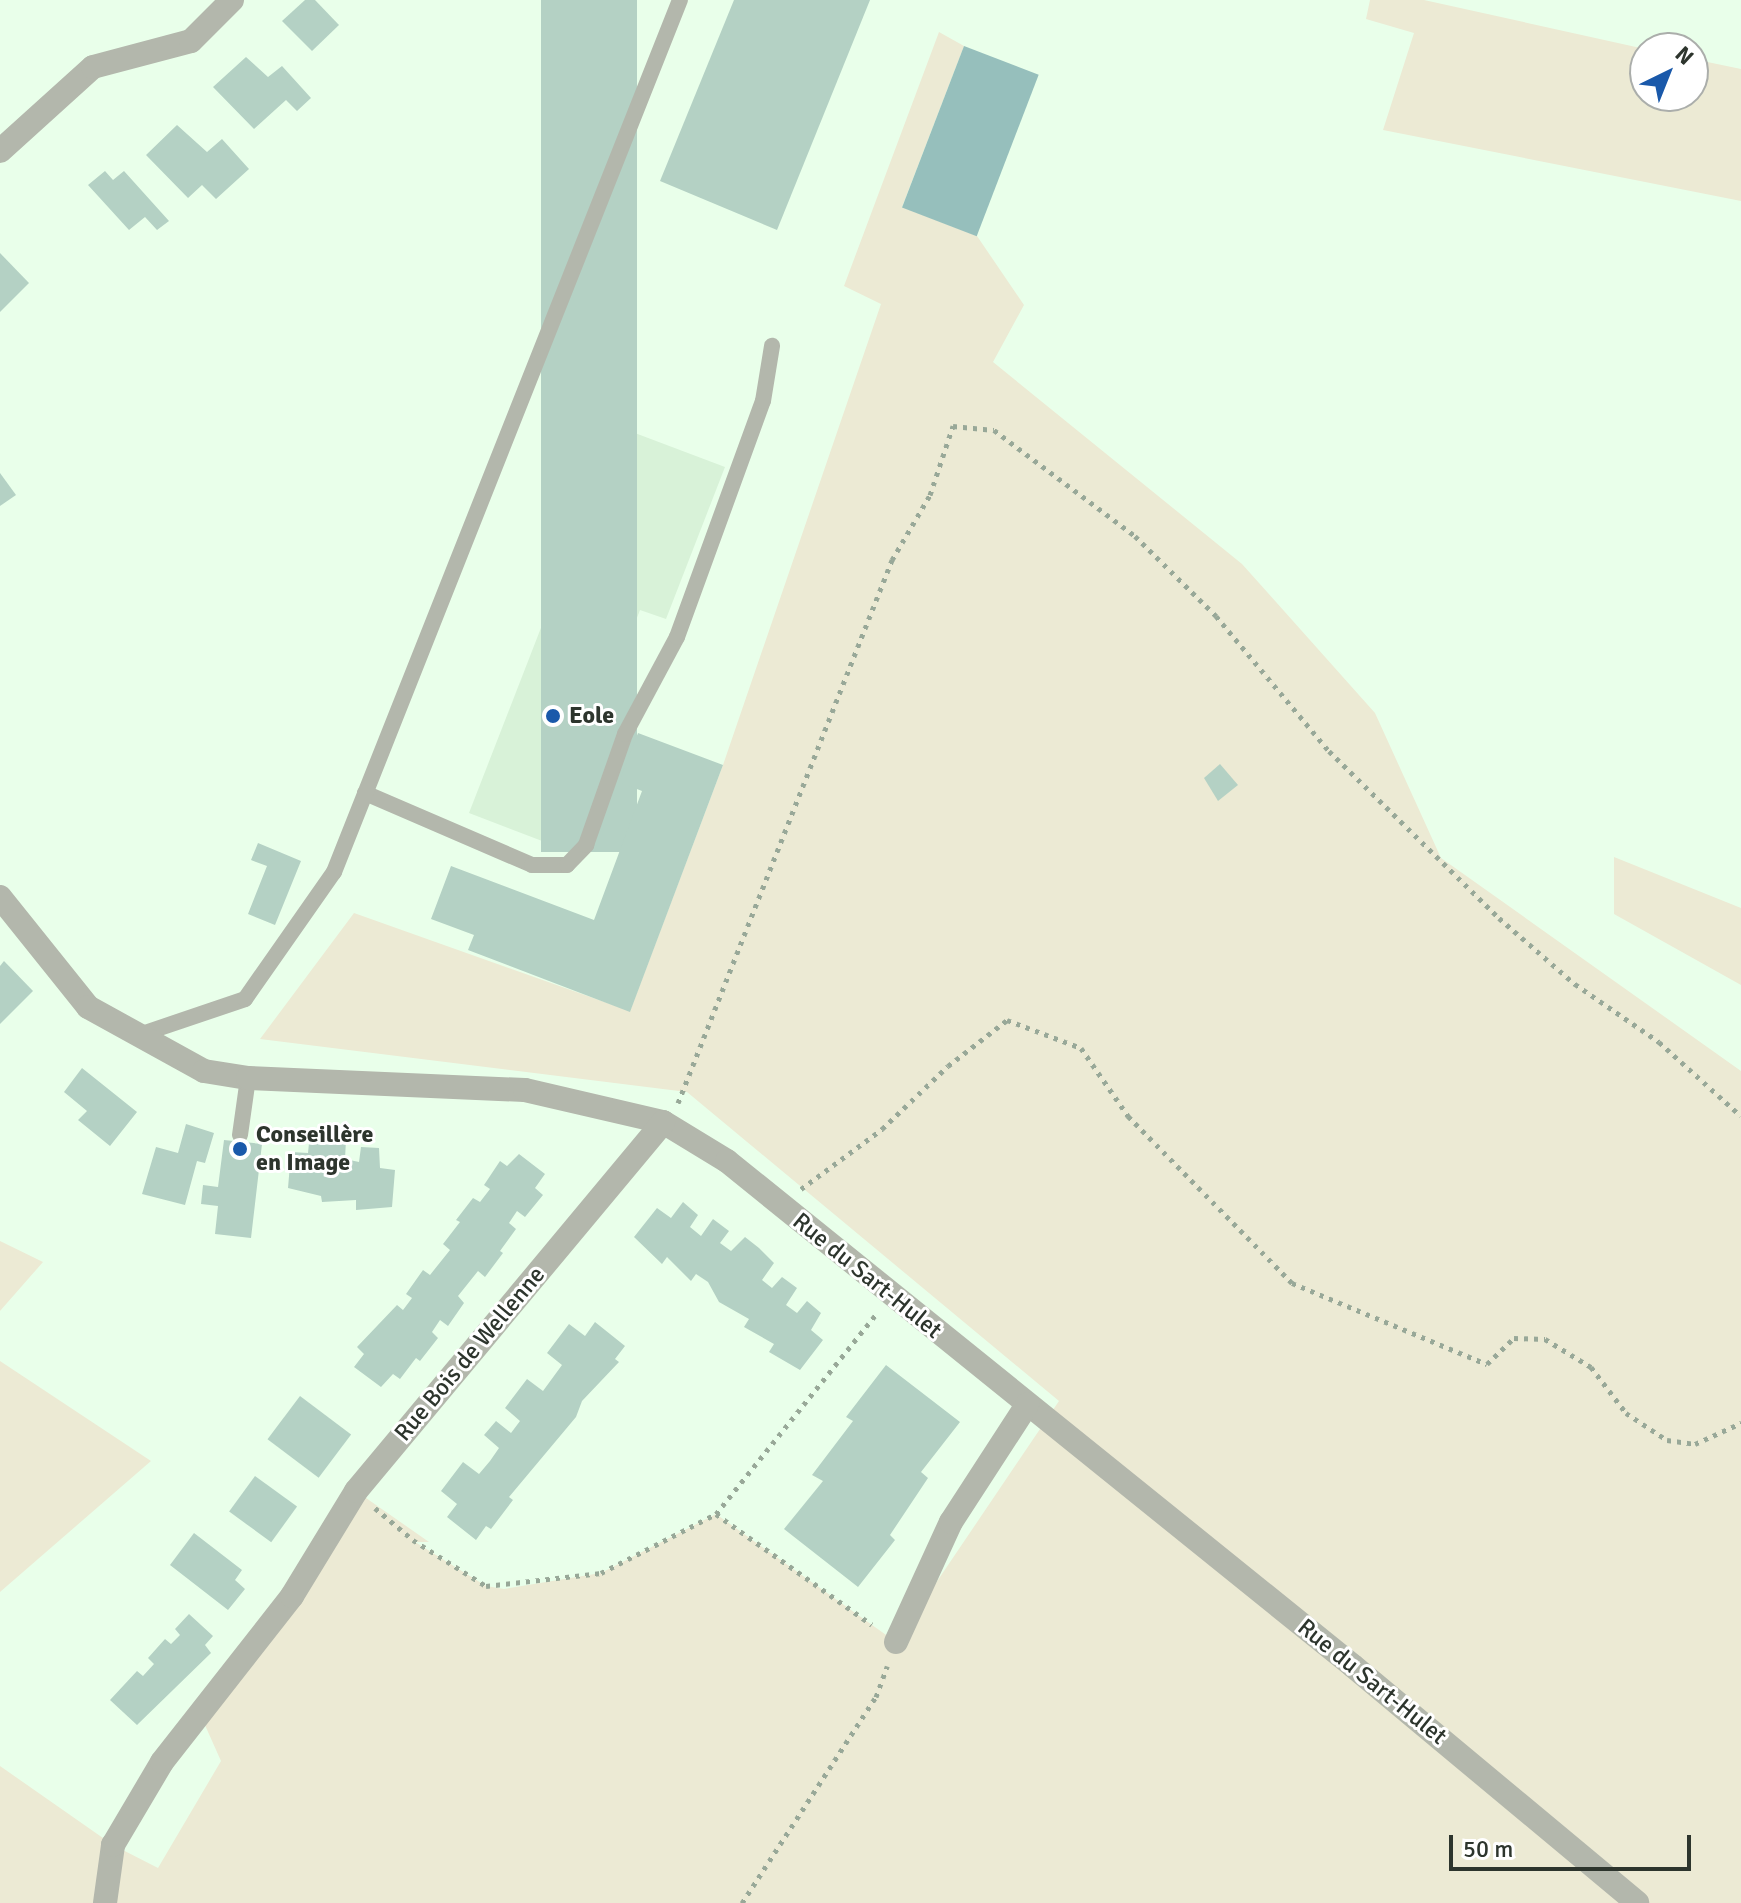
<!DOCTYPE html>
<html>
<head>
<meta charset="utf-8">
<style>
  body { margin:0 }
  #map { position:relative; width:1741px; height:1903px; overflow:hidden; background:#e9ffea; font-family:Signika,sans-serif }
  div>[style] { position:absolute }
  .built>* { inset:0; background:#d8f2d8 }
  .green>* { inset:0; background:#ecead4 }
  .water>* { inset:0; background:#96bfbc; transform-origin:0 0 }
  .building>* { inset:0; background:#b4d1c4; transform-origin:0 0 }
  .path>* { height:5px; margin-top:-2.5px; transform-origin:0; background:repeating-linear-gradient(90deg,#98a898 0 4px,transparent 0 10px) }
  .service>* { height:16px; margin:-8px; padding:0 8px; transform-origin:8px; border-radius:8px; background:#b3b7ac }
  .minor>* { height:24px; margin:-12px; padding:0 12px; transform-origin:12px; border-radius:12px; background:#b3b7ac }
  .dots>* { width:22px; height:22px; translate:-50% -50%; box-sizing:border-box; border:4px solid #fff; border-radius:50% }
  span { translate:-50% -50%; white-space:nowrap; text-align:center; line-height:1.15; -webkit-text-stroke:6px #fff; paint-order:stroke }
  .poi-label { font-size:24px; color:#2d352d; font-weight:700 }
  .left { translate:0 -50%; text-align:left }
  .street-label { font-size:24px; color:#2d352d }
  .north { position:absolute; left:1629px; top:32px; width:80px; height:80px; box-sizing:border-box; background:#fff; border:2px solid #abaeab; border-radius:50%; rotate:43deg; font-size:22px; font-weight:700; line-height:32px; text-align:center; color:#2d352d }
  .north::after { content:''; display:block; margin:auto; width:28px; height:36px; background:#1a59aa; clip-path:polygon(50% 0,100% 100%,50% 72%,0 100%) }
  .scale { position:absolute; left:1449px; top:1835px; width:242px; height:36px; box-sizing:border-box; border:4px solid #2d352d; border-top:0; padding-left:10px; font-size:24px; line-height:28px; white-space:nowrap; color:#2d352d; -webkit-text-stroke:6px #fff; paint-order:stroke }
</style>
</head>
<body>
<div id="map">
  <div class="built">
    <i style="clip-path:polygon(619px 427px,725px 467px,666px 619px,640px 610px,550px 844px,469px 813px)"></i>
  </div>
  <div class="green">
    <i style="clip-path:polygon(1370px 0,1424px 0,1645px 49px,1645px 96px,1693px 96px,1693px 59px,1741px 69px,1741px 201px,1383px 130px,1414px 33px,1366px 19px)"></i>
    <i style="clip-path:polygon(939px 32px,964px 46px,902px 207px,977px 236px,1024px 305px,993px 362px,1242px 564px,1375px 713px,1441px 858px,1741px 1071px,1741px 1903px,0 1903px,0 1766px,113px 1845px,158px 1868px,221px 1761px,200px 1714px,356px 1491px,429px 1542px,415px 1542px,486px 1586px,504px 1589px,601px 1573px,716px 1514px,896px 1642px,1059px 1401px,687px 1092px,260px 1039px,354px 913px,630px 1011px,723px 765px,881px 304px,844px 286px)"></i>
    <i style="clip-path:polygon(1614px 857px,1741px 908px,1741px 985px,1614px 914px)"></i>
    <i style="clip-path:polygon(0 1241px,43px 1262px,0 1311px)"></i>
    <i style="clip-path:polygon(0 1361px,151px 1461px,0 1592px)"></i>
  </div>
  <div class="water">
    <i style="left:964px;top:46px;width:80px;height:173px;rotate:21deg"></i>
  </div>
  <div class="building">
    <i style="clip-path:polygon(305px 0,315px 0,339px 25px,312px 51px,282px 21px)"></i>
    <i style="left:541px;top:0;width:96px;height:852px"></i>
    <i style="clip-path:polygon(734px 0,870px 0,777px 230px,660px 181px)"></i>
    <i style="clip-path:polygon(246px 57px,268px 77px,282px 66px,311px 98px,297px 111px,286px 100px,254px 129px,213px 87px)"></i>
    <i style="clip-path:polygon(177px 125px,207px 152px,222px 139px,249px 169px,216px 199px,202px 185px,188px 198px,146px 155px)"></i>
    <i style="clip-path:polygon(105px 171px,113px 180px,124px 171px,169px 221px,157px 230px,145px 217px,129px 230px,88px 185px)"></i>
    <i style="clip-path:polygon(0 253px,29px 283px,0 312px)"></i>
    <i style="clip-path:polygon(0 473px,16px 495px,0 506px)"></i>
    <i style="clip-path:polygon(638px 733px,723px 765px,630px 1012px,468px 950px,474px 935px,431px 919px,451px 866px,594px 920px,642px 791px,619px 782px)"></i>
    <i style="clip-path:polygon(1220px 764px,1238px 785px,1218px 801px,1204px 778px)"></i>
    <i style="clip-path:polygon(258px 843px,301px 861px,275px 925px,248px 914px,267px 866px,251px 860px)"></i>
    <i style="clip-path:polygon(4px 961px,33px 991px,0 1024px,0 966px)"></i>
    <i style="clip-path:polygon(82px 1068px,137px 1112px,110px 1146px,78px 1120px,87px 1111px,64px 1092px)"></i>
    <i style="clip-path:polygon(186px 1124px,214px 1133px,205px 1163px,197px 1161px,185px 1205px,142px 1194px,156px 1147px,178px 1153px)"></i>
    <i style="clip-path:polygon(310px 1133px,346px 1140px,345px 1159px,359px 1162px,361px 1147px,379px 1148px,380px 1168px,395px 1170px,392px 1207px,356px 1210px,356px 1200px,322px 1202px,321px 1196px,288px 1188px,291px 1152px,308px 1153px)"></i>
    <i style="clip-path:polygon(224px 1140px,262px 1144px,251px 1238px,215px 1234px,218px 1206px,201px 1204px,203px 1185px,218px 1187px)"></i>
    <i style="clip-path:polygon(519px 1154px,545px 1174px,535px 1188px,543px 1195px,525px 1217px,517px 1211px,509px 1223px,516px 1229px,500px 1251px,503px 1253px,485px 1277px,478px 1271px,458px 1296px,464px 1303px,448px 1326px,440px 1320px,432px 1332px,438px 1338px,420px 1361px,416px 1358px,400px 1379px,393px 1374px,381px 1387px,354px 1367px,364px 1354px,357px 1347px,397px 1305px,403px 1310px,412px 1298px,406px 1294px,423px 1270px,430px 1275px,450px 1250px,443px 1244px,460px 1222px,456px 1220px,473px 1198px,480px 1202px,490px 1189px,484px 1185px,500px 1161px,507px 1166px)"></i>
    <i style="clip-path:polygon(683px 1202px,698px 1215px,690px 1227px,701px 1236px,713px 1219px,729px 1231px,720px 1243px,731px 1251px,745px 1237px,759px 1248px,774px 1263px,762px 1280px,772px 1288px,782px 1277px,797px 1288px,786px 1305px,797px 1313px,807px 1301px,821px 1313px,811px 1330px,823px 1340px,800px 1370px,769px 1352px,774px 1344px,744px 1327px,749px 1319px,719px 1302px,708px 1282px,696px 1274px,691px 1281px,667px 1257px,662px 1264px,634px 1237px,657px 1208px,671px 1218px)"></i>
    <i style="clip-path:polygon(595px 1322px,625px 1346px,615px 1359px,619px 1362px,582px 1401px,576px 1417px,509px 1497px,513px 1500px,491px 1529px,486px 1526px,476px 1540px,447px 1517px,457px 1504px,441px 1491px,463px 1462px,479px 1474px,490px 1461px,499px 1448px,484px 1435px,496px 1421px,511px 1433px,520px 1421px,505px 1408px,527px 1379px,543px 1391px,562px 1365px,547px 1353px,569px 1324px,585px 1336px)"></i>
    <i style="clip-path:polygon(886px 1365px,960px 1422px,921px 1472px,928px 1478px,890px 1535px,895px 1540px,858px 1587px,784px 1529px,823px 1481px,812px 1475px,853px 1421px,846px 1417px)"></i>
    <i style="left:300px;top:1396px;width:64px;height:54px;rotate:37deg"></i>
    <i style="left:255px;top:1476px;width:52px;height:44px;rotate:36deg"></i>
    <i style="clip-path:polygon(194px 1533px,242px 1570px,235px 1580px,245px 1589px,228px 1610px,170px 1565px)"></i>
    <i style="clip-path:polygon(189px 1614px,213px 1636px,205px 1645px,211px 1653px,137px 1725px,110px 1700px,137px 1671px,143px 1676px,154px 1664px,148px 1658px,165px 1639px,171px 1644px,180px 1635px,175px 1629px)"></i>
  </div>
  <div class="path">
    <i style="left:678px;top:1103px;width:584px;rotate:-68.49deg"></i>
    <i style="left:892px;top:560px;width:75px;rotate:-59.7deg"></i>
    <i style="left:930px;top:495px;width:73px;rotate:-71.6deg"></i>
    <i style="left:953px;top:426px;width:41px;rotate:5.6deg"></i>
    <i style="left:994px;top:430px;width:176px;rotate:36.9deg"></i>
    <i style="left:1135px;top:536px;width:114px;rotate:44.6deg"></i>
    <i style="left:1216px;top:616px;width:176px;rotate:50.1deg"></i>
    <i style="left:1329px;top:751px;width:238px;rotate:44.5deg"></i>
    <i style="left:1499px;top:918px;width:101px;rotate:41deg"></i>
    <i style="left:1575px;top:984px;width:102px;rotate:34.6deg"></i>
    <i style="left:1659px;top:1042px;width:110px;rotate:42.1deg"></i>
    <i style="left:801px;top:1189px;width:101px;rotate:-36.5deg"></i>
    <i style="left:882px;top:1129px;width:91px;rotate:-43.7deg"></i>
    <i style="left:948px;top:1066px;width:75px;rotate:-37.9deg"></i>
    <i style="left:1007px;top:1020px;width:79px;rotate:20.7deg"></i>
    <i style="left:1081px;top:1048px;width:83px;rotate:55.3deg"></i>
    <i style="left:1128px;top:1116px;width:234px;rotate:45.5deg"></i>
    <i style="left:1292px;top:1283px;width:211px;rotate:22.6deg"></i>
    <i style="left:1487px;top:1364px;width:37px;rotate:-44deg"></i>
    <i style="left:1514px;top:1338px;width:31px;rotate:2deg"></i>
    <i style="left:1545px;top:1339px;width:54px;rotate:31.3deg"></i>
    <i style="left:1591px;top:1367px;width:58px;rotate:52.7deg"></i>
    <i style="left:1626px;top:1413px;width:49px;rotate:33.4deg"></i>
    <i style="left:1667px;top:1440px;width:28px;rotate:8deg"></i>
    <i style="left:1695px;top:1444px;width:51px;rotate:-24.5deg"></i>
    <i style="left:375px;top:1508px;width:50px;rotate:40.1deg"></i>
    <i style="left:413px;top:1540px;width:86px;rotate:32.2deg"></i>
    <i style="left:486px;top:1586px;width:116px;rotate:-6.4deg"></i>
    <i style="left:601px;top:1573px;width:129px;rotate:-27.2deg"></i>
    <i style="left:716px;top:1514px;width:256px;rotate:-51.3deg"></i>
    <i style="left:716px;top:1514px;width:191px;rotate:35.4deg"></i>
    <i style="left:742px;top:1903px;width:246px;rotate:-57deg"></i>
    <i style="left:876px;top:1697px;width:33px;rotate:-70deg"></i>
  </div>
  <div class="service">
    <i style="left:365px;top:793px;width:182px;rotate:23.3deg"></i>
    <i style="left:532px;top:865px;width:35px"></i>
    <i style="left:567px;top:865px;width:28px;rotate:-46deg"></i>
    <i style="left:586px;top:845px;width:118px;rotate:-70.6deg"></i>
    <i style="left:625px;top:734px;width:110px;rotate:-61.8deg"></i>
    <i style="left:677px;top:637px;width:251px;rotate:-70deg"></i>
    <i style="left:763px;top:401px;width:56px;rotate:-80.7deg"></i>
    <i style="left:136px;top:1036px;width:115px;rotate:-18.7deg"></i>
    <i style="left:245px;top:999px;width:155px;rotate:-55deg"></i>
    <i style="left:334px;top:872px;width:938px;rotate:-68.36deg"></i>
    <i style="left:240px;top:1135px;width:58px;rotate:-82deg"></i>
  </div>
  <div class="minor">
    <i style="left:0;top:151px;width:125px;rotate:-42.1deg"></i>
    <i style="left:93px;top:67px;width:101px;rotate:-14.9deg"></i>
    <i style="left:191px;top:41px;width:58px;rotate:-45deg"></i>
    <i style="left:0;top:897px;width:141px;rotate:51.3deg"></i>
    <i style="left:88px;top:1007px;width:132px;rotate:28.9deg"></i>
    <i style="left:204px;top:1071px;width:45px;rotate:9deg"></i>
    <i style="left:248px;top:1078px;width:277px;rotate:2.5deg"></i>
    <i style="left:525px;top:1090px;width:142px;rotate:13.1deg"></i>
    <i style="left:663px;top:1122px;width:75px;rotate:31.4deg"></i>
    <i style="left:727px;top:1161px;width:804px;rotate:38.89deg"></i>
    <i style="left:1353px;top:1666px;width:370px;rotate:39.8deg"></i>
    <i style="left:896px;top:1642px;width:132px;rotate:-65.4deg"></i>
    <i style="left:951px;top:1522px;width:140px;rotate:-57deg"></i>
    <i style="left:105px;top:1903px;width:59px;rotate:-82.1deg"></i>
    <i style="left:113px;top:1845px;width:96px;rotate:-59.4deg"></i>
    <i style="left:162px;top:1762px;width:211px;rotate:-51.9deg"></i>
    <i style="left:292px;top:1596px;width:123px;rotate:-58.6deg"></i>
    <i style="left:356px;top:1491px;width:480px;rotate:-50.2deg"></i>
  </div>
  <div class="dots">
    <i style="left:553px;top:716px;background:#1a59aa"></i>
    <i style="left:240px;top:1149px;background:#1a59aa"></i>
  </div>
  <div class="poi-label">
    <span class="left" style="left:569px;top:716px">Eole</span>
    <span class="left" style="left:256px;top:1149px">Conseillère<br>en Image</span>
  </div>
  <div class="street-label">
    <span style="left:867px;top:1276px;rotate:39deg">Rue du Sart-Hulet</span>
    <span style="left:470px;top:1354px;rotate:-50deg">Rue Bois de Wellenne</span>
    <span style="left:1372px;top:1682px;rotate:39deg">Rue du Sart-Hulet</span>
  </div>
  <div class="north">N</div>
  <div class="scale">50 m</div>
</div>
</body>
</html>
